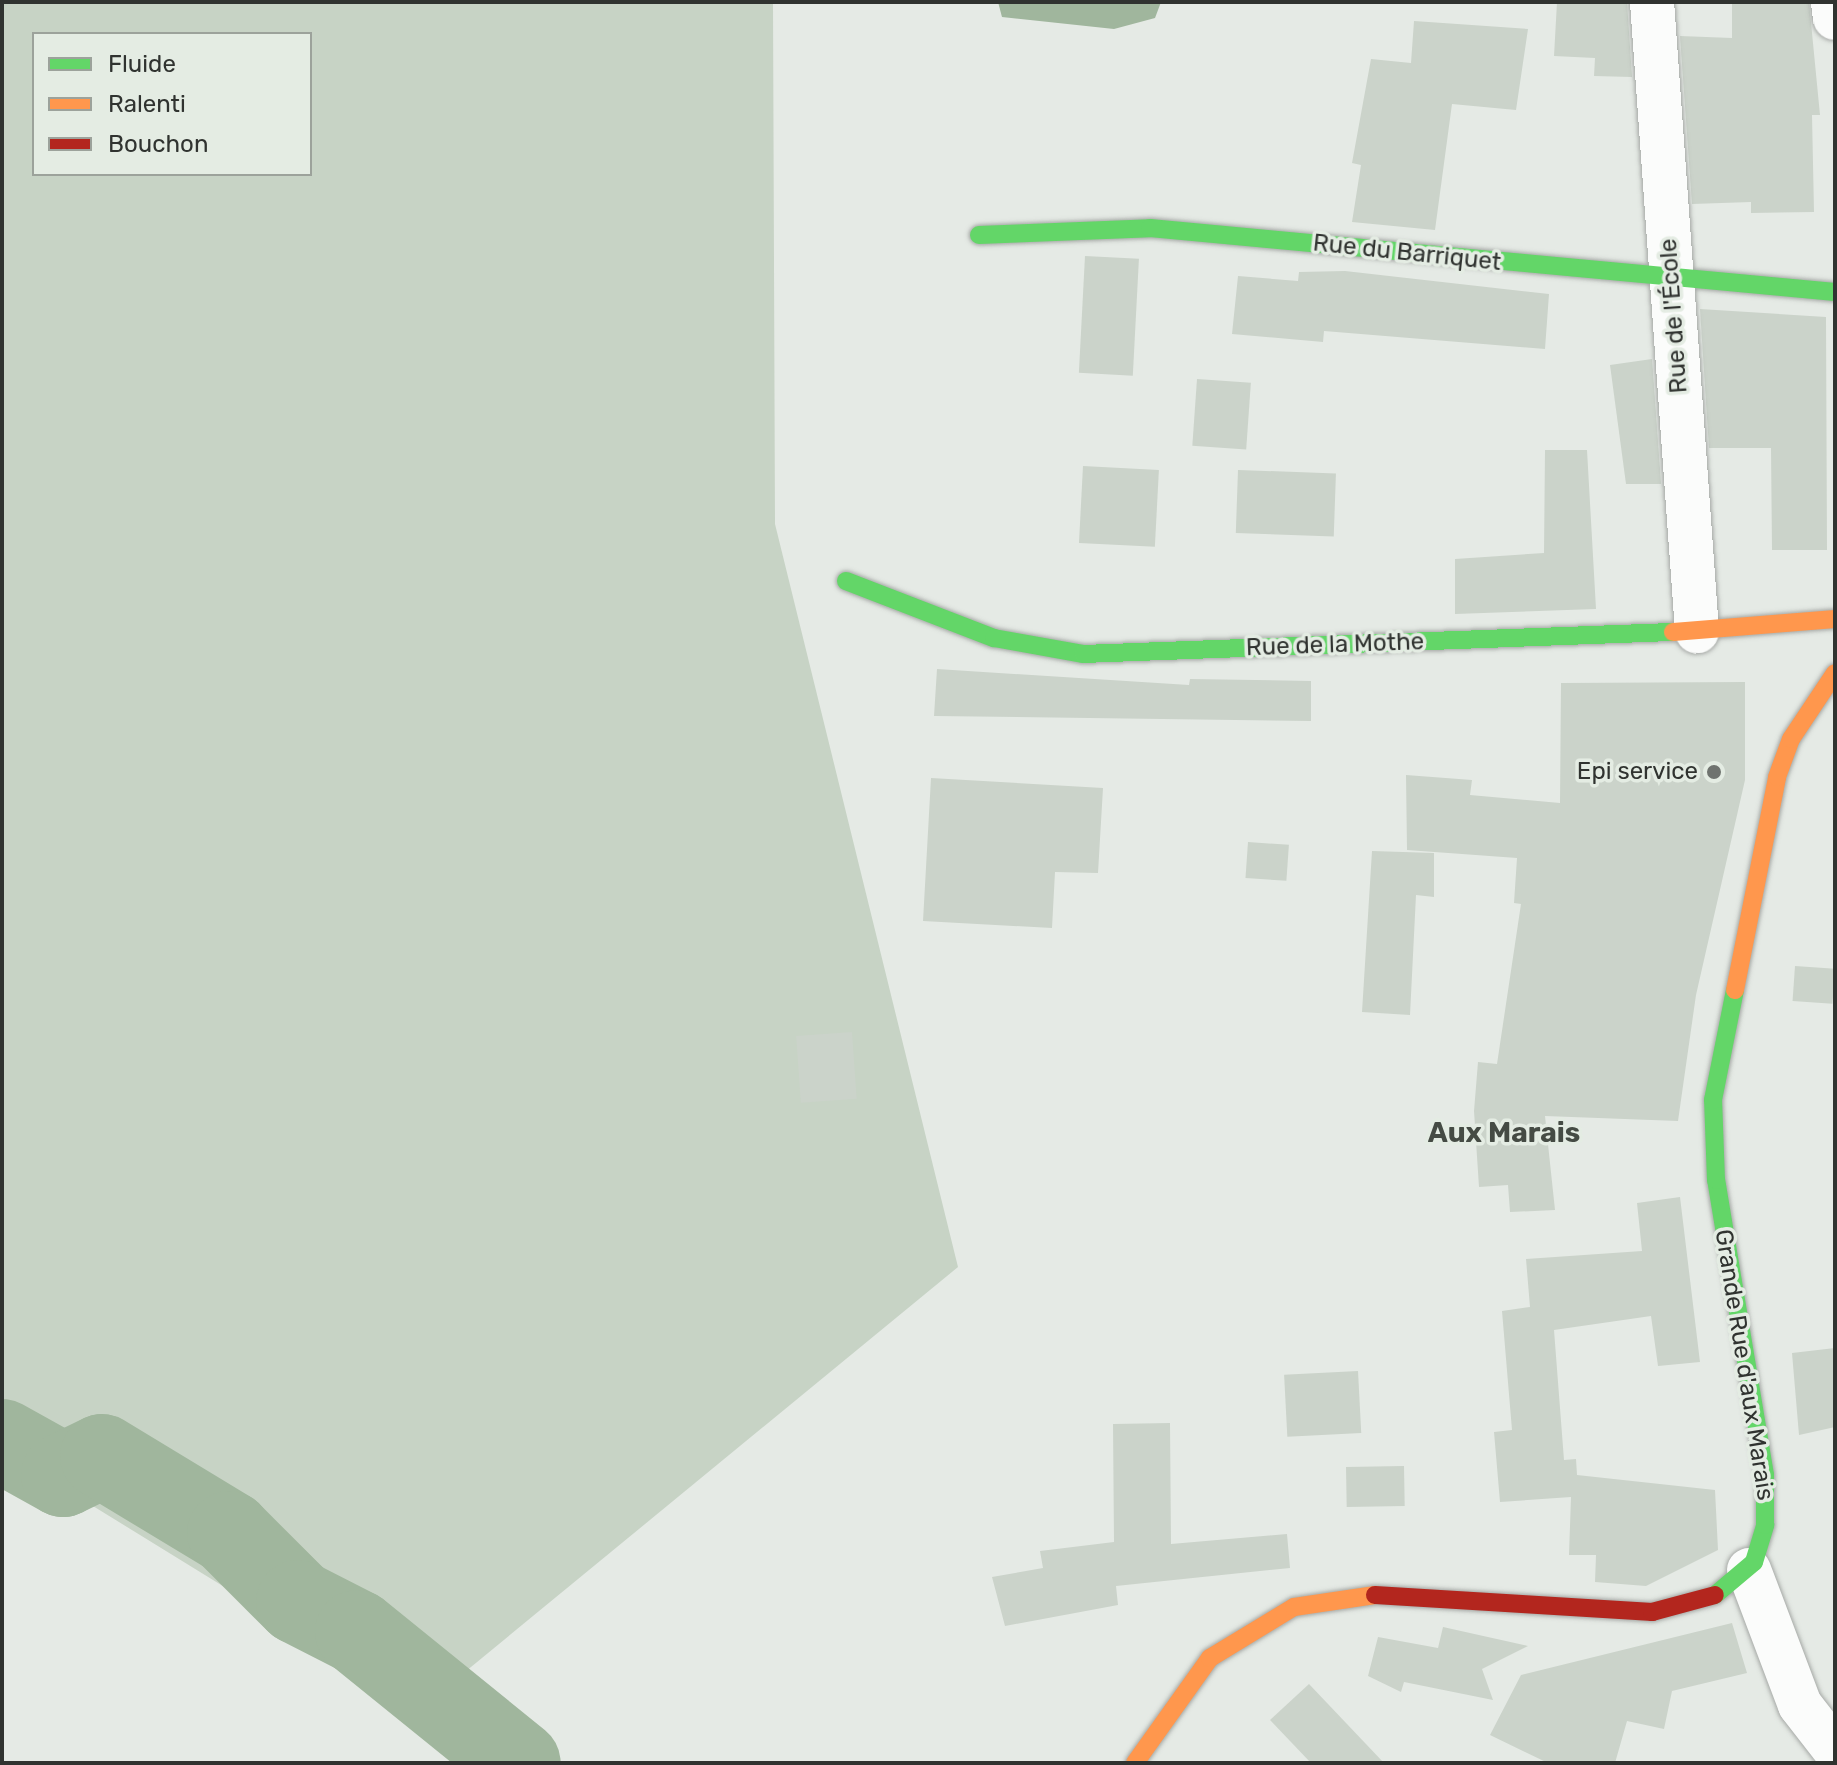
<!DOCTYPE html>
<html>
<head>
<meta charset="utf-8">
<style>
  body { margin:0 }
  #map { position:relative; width:1837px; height:1765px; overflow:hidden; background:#e5eae5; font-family:Rubik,sans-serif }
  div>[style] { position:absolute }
  .green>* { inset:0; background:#c7d3c5 }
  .water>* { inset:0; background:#a0b69d }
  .river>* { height:84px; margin:-42px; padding:0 42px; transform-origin:42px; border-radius:42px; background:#a0b69d }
  .building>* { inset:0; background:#cbd3ca; transform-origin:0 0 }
  .roads { filter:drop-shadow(0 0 2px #a6a9a6) drop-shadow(0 0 2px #a6a9a6) }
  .street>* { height:44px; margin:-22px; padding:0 22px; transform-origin:22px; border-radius:22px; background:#fbfcfb }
  .fast>* { height:18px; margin:-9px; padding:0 9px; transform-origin:9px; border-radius:9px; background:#63d668 }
  .slow>* { height:18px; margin:-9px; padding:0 9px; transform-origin:9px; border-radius:9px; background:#ff974d }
  .jam>* { height:18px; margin:-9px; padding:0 9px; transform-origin:9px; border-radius:9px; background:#b3261e }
  .dots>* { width:22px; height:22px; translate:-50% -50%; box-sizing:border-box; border:4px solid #e4ece3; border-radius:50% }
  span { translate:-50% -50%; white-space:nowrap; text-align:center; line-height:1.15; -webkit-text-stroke:7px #e4ece3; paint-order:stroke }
  .street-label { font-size:24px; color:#303330 }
  .poi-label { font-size:24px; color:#303330 }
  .right { translate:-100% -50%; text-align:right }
  .quarter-label { font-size:28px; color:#454b44; font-weight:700 }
  .frame { position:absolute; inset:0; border:4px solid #303330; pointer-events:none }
  .legend { position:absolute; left:32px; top:32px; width:280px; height:144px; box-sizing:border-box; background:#e4ece3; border:2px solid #9ca29b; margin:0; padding:10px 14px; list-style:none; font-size:24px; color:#303330 }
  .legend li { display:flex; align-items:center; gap:16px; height:40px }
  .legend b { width:40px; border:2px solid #9ca29b }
</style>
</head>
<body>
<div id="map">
  <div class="green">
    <i style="clip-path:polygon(evenodd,2px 2px,773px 2px,775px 524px,958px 1267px,421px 1708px,2px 1450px,2px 2px,34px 34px,310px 34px,310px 174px,34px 174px,34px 34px)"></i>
  </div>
  <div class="water">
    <i style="clip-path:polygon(998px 2px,1161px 2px,1155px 18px,1114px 29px,1002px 17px)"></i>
  </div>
  <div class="river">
    <i style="left:2px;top:1441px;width:70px;rotate:29.1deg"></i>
    <i style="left:63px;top:1475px;width:43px;rotate:-26deg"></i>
    <i style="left:102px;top:1456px;width:149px;rotate:31.2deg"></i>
    <i style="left:229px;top:1533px;width:98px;rotate:45deg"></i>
    <i style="left:298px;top:1602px;width:66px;rotate:27deg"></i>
    <i style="left:357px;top:1632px;width:208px;rotate:39deg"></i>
  </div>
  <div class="building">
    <i style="clip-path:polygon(1557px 2px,1627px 2px,1632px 77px,1594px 76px,1595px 58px,1554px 56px)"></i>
    <i style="clip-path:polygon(1732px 2px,1809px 2px,1820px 115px,1812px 115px,1814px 212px,1751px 213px,1751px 202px,1692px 204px,1680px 36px,1732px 38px)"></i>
    <i style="clip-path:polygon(1414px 21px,1528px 29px,1516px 110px,1452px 104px,1435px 230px,1352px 222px,1361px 165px,1352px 163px,1371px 59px,1411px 63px)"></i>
    <i style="left:1085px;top:256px;width:54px;height:117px;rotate:3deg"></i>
    <i style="clip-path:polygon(1345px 271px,1549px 294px,1545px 349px,1324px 331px,1323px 342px,1232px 334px,1238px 276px,1298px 281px,1299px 272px)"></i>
    <i style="clip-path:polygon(1700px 309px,1826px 317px,1827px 550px,1772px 550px,1771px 448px,1709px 448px)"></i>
    <i style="clip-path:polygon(1652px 359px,1661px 484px,1626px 484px,1610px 365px)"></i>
    <i style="left:1197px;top:379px;width:54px;height:67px;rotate:4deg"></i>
    <i style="clip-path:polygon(1545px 450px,1587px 450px,1596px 609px,1455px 614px,1455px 559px,1544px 553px)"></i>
    <i style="left:1083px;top:466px;width:76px;height:77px;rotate:3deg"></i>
    <i style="left:1238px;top:470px;width:98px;height:63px;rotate:2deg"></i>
    <i style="clip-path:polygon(937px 669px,1189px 685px,1190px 679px,1311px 681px,1311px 721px,934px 716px)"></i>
    <i style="clip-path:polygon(1745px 682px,1745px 780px,1696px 995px,1678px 1121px,1545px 1116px,1555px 1210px,1510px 1212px,1508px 1185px,1479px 1187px,1474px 1111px,1478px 1062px,1497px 1064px,1521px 904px,1514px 903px,1517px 858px,1407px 850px,1406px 775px,1472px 780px,1470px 795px,1560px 803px,1561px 683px)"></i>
    <i style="clip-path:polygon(931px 778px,1103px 788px,1098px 873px,1055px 872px,1052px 928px,923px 921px)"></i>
    <i style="left:1248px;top:842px;width:41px;height:36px;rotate:4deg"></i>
    <i style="clip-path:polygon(1372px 851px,1434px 853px,1434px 897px,1416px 895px,1410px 1015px,1362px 1012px)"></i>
    <i style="left:1795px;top:966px;width:40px;height:35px;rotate:4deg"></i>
    <i style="left:852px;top:1032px;width:67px;height:56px;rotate:86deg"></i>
    <i style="clip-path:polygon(1680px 1197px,1700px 1362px,1658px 1366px,1651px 1316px,1554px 1330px,1564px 1460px,1576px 1459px,1577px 1475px,1715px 1490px,1718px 1550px,1646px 1586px,1595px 1582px,1596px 1555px,1569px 1555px,1571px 1497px,1500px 1502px,1494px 1432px,1512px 1430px,1502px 1311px,1530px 1307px,1526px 1259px,1642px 1251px,1637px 1203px)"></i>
    <i style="clip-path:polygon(1835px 1348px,1835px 1427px,1799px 1435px,1792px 1353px)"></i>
    <i style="left:1358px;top:1371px;width:62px;height:74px;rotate:87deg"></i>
    <i style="clip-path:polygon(1170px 1423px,1171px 1544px,1287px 1534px,1290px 1568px,1116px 1586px,1118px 1605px,1005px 1626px,992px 1577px,1043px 1568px,1040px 1551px,1114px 1542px,1113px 1424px)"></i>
    <i style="left:1404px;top:1466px;width:40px;height:58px;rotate:89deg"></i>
    <i style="clip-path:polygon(1732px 1623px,1747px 1673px,1672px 1691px,1664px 1729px,1627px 1721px,1615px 1763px,1548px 1763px,1490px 1735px,1521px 1675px)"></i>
    <i style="clip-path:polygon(1443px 1627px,1528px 1646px,1482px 1669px,1493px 1700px,1404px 1682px,1401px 1692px,1368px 1676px,1378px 1637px,1438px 1648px)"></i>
    <i style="clip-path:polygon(1309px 1684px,1384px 1763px,1311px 1763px,1270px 1720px)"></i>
  </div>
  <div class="roads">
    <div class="street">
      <i style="left:1652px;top:2px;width:631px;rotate:85.91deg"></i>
      <i style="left:1833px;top:2px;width:16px;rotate:83deg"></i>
      <i style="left:1749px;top:1570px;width:144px;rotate:69.3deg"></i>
      <i style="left:1800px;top:1705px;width:57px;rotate:52.1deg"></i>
    </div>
    <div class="fast">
      <i style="left:979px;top:235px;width:171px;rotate:-2.3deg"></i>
      <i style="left:1150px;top:228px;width:688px;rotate:5.34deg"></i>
      <i style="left:846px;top:581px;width:159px;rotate:21.1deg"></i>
      <i style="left:994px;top:638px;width:90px;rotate:10.2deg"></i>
      <i style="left:1083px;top:654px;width:590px;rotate:-2.14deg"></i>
      <i style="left:1715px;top:1595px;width:51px;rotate:-40.2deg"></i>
      <i style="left:1754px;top:1562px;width:39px;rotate:-73deg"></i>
      <i style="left:1765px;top:1525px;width:50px;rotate:-90deg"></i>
      <i style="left:1765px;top:1475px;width:299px;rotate:-99.4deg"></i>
      <i style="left:1716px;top:1180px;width:80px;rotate:-92.1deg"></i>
      <i style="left:1713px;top:1100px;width:112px;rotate:-78.7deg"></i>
    </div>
    <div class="slow">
      <i style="left:1673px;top:632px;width:163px;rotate:-4.6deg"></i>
      <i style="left:1735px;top:990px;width:217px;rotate:-78.8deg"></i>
      <i style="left:1777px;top:777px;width:40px;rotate:-69.8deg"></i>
      <i style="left:1791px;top:739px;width:79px;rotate:-56.3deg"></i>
      <i style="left:1135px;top:1763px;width:129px;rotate:-54.5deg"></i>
      <i style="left:1210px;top:1658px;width:98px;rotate:-31.3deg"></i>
      <i style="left:1294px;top:1607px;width:82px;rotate:-8.4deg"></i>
    </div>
    <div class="jam">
      <i style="left:1375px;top:1595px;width:278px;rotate:3.5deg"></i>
      <i style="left:1652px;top:1612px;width:65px;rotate:-15.1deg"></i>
    </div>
  </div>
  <div class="dots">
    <i style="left:1714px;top:772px;background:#6f736f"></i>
  </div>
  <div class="street-label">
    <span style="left:1407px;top:253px;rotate:6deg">Rue du Barriquet</span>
    <span style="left:1674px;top:316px;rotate:-94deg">Rue de l'École</span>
    <span style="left:1335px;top:645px;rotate:-2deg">Rue de la Mothe</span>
    <span style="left:1744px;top:1365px;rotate:81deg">Grande Rue d'aux Marais</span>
  </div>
  <div class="poi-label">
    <span class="right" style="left:1698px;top:772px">Epi service</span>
  </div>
  <div class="quarter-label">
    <span style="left:1504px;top:1133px">Aux Marais</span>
  </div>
  <div class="frame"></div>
  <ul class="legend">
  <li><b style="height:10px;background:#63d668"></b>Fluide</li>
  <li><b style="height:10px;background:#ff974d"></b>Ralenti</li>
  <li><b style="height:10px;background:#b3261e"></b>Bouchon</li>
  </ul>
</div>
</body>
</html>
